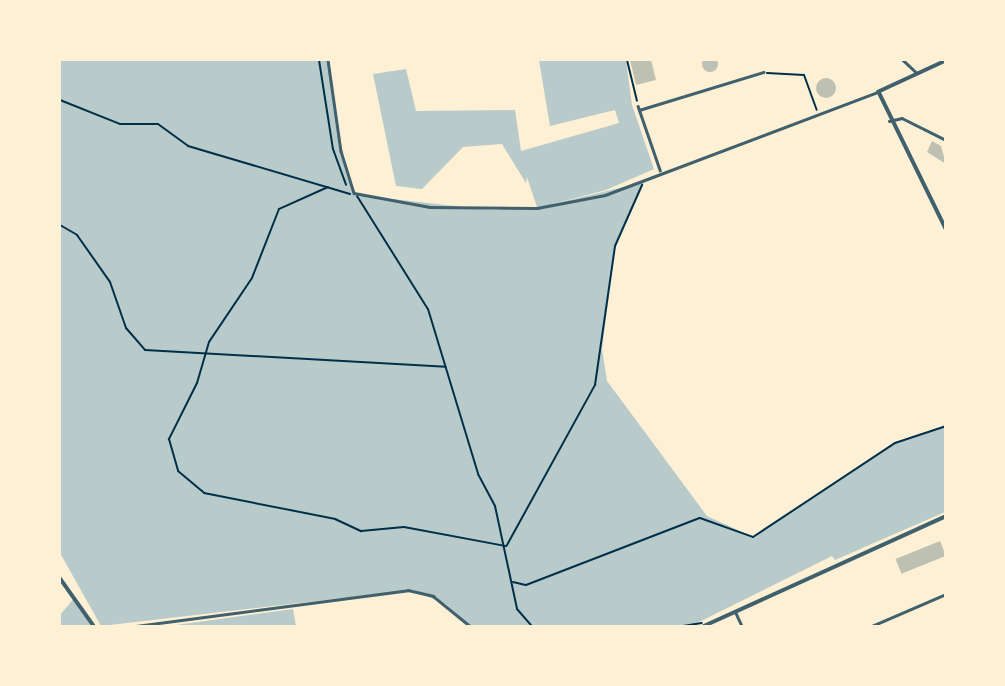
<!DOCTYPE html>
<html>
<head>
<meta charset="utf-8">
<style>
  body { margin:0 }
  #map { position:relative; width:1005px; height:686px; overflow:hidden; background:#fdf0d5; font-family:"DM Sans",sans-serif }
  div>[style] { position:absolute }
  .green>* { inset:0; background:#b9caca }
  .building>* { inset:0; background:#bec0b2; transform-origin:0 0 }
  .round { border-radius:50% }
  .path>* { height:2px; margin:-1px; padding:0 1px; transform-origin:1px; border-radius:1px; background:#003049 }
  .minor>* { height:2.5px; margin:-1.25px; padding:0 1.25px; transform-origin:1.25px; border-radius:1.25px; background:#3f606c }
  .tertiary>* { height:3.5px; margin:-1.75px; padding:0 1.75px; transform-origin:1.75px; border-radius:1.75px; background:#3f606c }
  span { translate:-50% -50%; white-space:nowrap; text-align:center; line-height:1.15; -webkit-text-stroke:7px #fdf0d5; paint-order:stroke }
  .frame { position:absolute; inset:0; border:61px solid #fdf0d5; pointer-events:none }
</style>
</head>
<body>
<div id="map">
  <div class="green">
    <i style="clip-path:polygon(60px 60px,328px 60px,345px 170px,356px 195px,491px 210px,537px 207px,527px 177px,526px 183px,502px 144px,463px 147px,422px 189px,396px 186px,373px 74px,406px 69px,416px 111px,515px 110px,521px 151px,619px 123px,615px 110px,550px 126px,539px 60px,626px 60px,632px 105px,654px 169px,606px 190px,545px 206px,644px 182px,615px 248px,602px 349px,607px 381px,707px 516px,753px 537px,895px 443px,945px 426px,945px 512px,835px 560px,832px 556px,691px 626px,470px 626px,445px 604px,413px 590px,101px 626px,60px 553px)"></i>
    <i style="clip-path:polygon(75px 597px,87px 616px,91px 626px,60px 626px,60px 615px)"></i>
    <i style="clip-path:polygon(293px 609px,296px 626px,171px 626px,176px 625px)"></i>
  </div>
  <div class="building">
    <i class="round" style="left:702px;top:56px;width:16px;height:16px"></i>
    <i style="clip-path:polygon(630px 60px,651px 60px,656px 80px,636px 85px)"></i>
    <i class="round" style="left:816px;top:78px;width:20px;height:20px"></i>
    <i style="clip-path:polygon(932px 141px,941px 146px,946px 164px,927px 152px)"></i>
    <i style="left:940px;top:541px;width:16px;height:48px;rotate:68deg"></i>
  </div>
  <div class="path">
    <i style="left:319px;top:60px;width:90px;rotate:81.1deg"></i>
    <i style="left:333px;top:149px;width:38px;rotate:70deg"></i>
    <i style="left:627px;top:60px;width:42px;rotate:76.3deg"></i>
    <i style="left:767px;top:73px;width:37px;rotate:3deg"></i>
    <i style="left:804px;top:75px;width:37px;rotate:70deg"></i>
    <i style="left:60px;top:100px;width:65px;rotate:21.8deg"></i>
    <i style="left:120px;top:124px;width:38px"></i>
    <i style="left:158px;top:124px;width:37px;rotate:36deg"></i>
    <i style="left:188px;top:146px;width:169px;rotate:16.5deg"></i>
    <i style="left:328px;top:187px;width:54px;rotate:155.8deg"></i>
    <i style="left:279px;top:209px;width:74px;rotate:111.4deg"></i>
    <i style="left:252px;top:278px;width:77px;rotate:123.9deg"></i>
    <i style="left:209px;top:342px;width:43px;rotate:106.3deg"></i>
    <i style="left:197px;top:383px;width:63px;rotate:116.6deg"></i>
    <i style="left:169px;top:439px;width:33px;rotate:74deg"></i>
    <i style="left:178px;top:471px;width:34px;rotate:40deg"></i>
    <i style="left:204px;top:493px;width:134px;rotate:11.2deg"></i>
    <i style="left:335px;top:519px;width:29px;rotate:25deg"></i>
    <i style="left:361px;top:531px;width:43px;rotate:-5.3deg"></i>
    <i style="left:404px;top:527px;width:104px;rotate:10.6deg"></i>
    <i style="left:357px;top:196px;width:133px;rotate:57.9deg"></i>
    <i style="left:428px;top:309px;width:172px;rotate:73.1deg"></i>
    <i style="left:478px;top:474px;width:36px;rotate:62deg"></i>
    <i style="left:495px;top:506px;width:105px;rotate:77.9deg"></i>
    <i style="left:517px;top:609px;width:23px;rotate:49deg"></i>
    <i style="left:60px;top:225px;width:20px;rotate:30deg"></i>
    <i style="left:77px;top:235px;width:57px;rotate:54.9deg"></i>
    <i style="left:110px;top:282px;width:49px;rotate:70.8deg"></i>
    <i style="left:126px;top:328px;width:29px;rotate:49deg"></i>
    <i style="left:145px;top:350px;width:301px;rotate:3.2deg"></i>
    <i style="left:507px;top:545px;width:183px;rotate:-61.2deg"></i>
    <i style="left:595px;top:385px;width:140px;rotate:-81.8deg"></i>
    <i style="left:615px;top:246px;width:67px;rotate:-66.1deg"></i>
    <i style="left:513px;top:582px;width:13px;rotate:13deg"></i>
    <i style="left:526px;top:585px;width:186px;rotate:-21.1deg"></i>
    <i style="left:700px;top:518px;width:56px;rotate:19.7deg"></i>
    <i style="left:753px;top:537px;width:170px;rotate:-33.5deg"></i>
    <i style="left:895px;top:443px;width:54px;rotate:-18.4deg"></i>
    <i style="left:683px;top:626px;width:19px;rotate:-9deg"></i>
  </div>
  <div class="minor">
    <i style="left:328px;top:60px;width:92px;rotate:81.9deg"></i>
    <i style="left:341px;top:151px;width:44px;rotate:72.8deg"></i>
    <i style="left:354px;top:193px;width:77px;rotate:10.4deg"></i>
    <i style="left:430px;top:207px;width:107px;rotate:0.5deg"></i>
    <i style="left:537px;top:208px;width:69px;rotate:-10.8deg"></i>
    <i style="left:605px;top:195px;width:292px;rotate:-20.7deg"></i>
    <i style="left:903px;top:60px;width:19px;rotate:43deg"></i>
    <i style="left:638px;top:106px;width:68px;rotate:71deg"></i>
    <i style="left:639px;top:110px;width:130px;rotate:-17deg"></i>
    <i style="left:889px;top:121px;width:13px;rotate:-13deg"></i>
    <i style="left:902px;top:118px;width:49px;rotate:26.6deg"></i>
    <i style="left:735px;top:611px;width:17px;rotate:65deg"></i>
    <i style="left:136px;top:626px;width:274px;rotate:-7.5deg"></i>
    <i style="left:408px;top:590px;width:26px;rotate:13deg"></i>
    <i style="left:433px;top:596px;width:48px;rotate:39deg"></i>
    <i style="left:872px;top:626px;width:81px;rotate:-23.4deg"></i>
  </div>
  <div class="tertiary">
    <i style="left:946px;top:61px;width:74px;rotate:155.2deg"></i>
    <i style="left:879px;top:92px;width:153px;rotate:63.9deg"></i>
    <i style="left:60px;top:578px;width:59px;rotate:54.7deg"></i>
    <i style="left:704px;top:626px;width:266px;rotate:-24.4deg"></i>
  </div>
  <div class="frame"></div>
</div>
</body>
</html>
